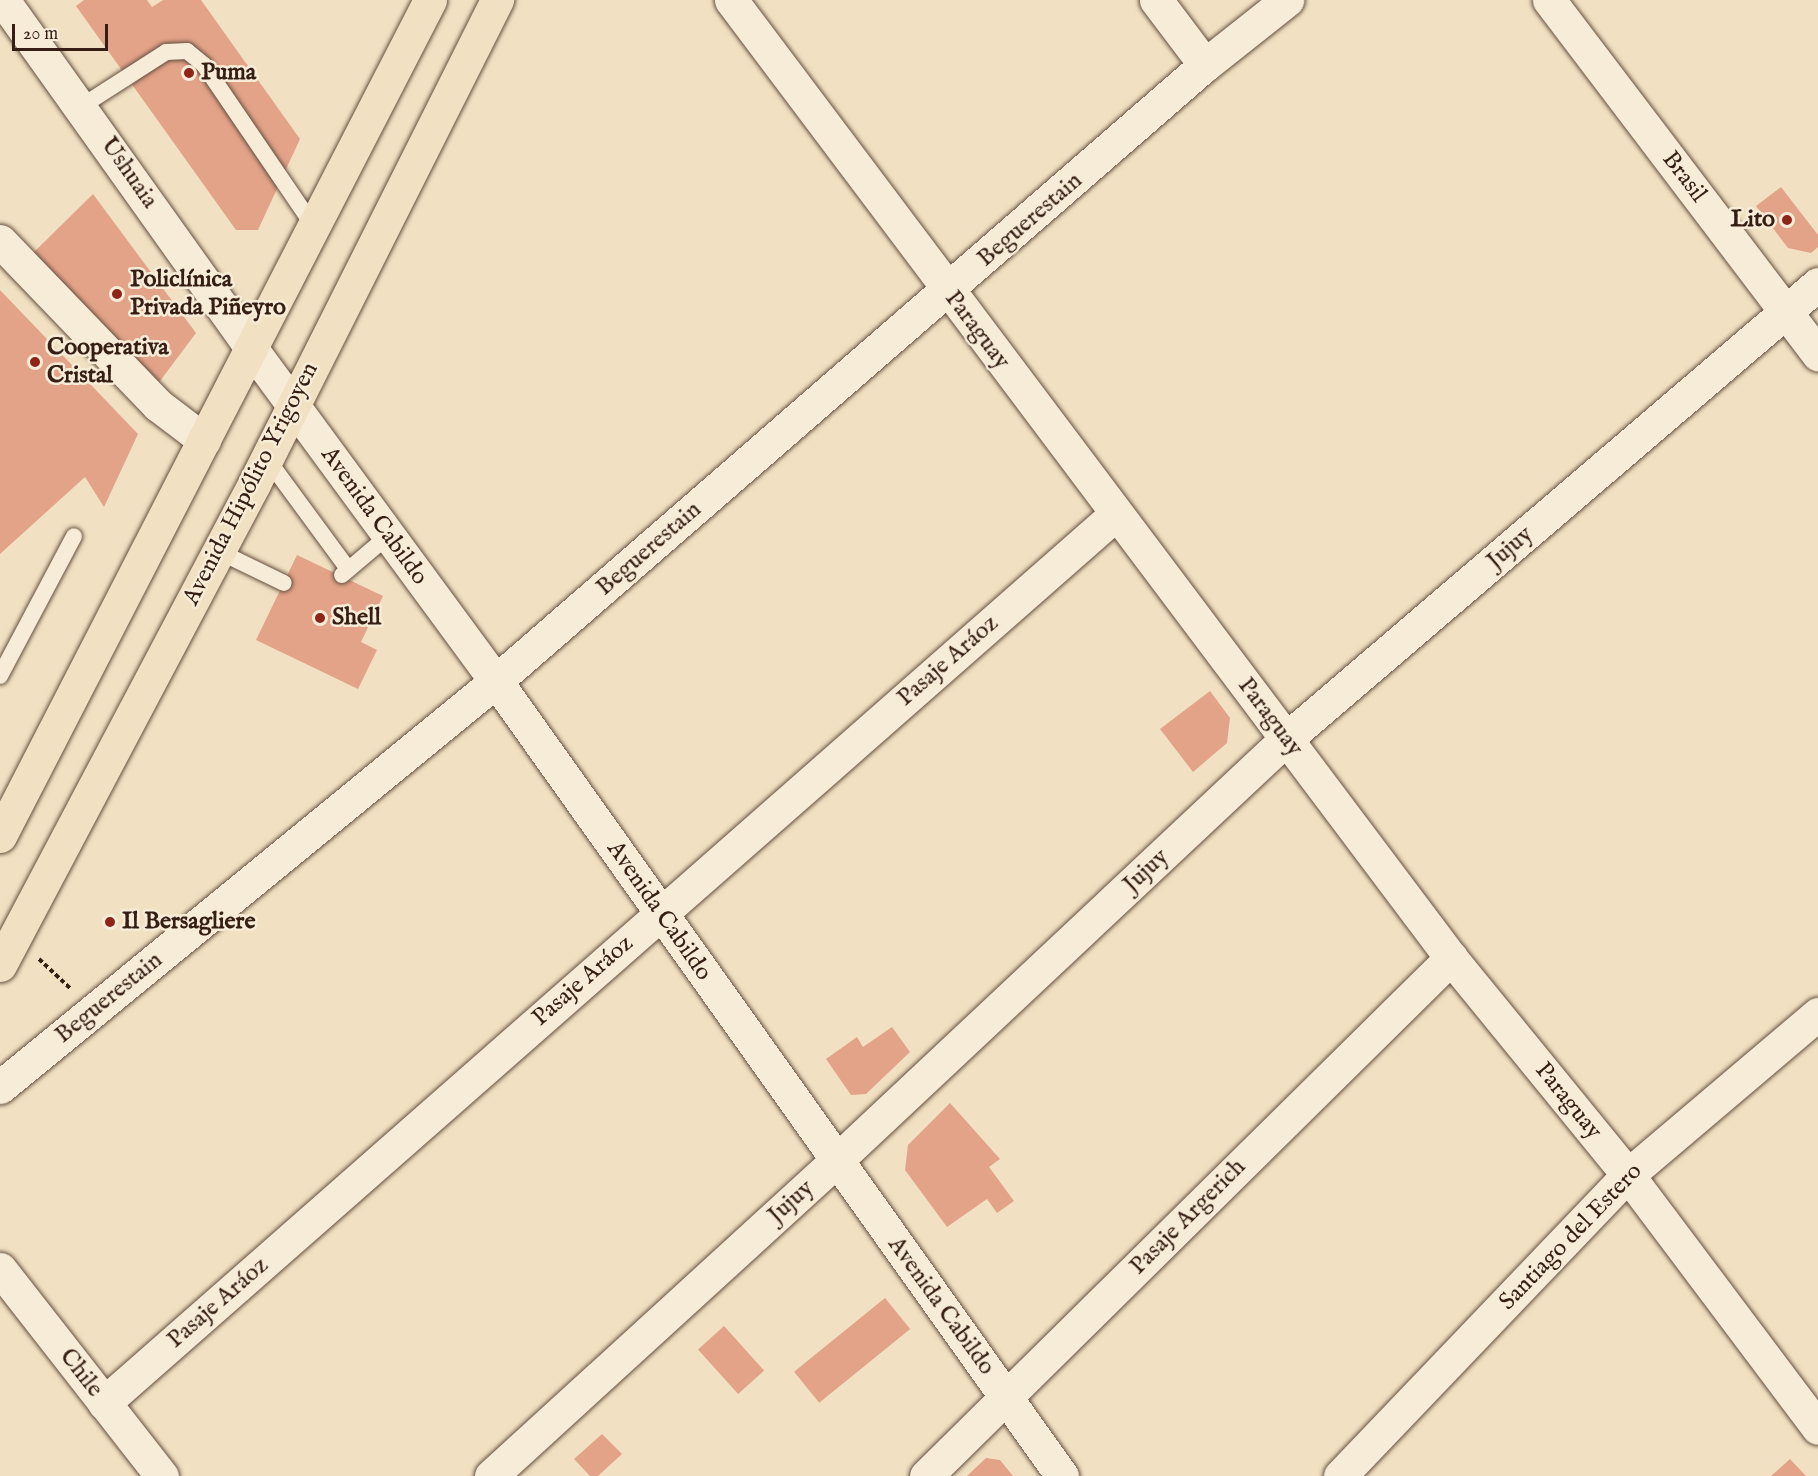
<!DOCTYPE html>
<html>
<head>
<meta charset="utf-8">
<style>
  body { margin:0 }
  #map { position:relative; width:1818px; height:1476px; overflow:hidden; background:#f1e1c2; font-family:"IM FELL English",serif }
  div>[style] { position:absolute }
  .building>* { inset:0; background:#e3a388; transform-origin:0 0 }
  .path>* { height:4px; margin-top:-2px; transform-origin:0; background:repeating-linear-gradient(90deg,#361e15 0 4.5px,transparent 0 7.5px) }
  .roads { filter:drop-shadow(0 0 2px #654f40) drop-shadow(0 0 2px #654f40) }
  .lane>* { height:16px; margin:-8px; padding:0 8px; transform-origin:8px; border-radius:8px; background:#f6ecd7 }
  .street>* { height:33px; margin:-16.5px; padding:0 16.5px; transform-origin:16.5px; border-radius:16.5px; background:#f6ecd7 }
  .secondary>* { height:33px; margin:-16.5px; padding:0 16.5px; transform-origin:16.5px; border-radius:16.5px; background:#f6ecd7 }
  .primary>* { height:33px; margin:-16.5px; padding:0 16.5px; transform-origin:16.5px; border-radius:16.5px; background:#f1e1c2 }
  .dots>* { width:16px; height:16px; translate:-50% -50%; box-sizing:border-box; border:3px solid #f6ecd7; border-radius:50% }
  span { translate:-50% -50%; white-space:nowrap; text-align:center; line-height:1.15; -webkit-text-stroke:5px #f6ecd7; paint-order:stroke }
  .poi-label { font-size:24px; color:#361e15; font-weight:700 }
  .left { translate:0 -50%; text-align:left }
  .right { translate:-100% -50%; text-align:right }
  .street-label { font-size:24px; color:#361e15 }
  .scale { position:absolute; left:12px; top:24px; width:96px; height:27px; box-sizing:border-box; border:3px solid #361e15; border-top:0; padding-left:8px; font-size:18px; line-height:21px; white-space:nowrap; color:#361e15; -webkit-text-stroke:4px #f6ecd7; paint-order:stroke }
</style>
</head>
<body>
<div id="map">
  <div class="building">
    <i style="clip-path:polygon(84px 0,147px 0,152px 7px,163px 0,201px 0,300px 139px,258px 230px,236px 230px,76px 6px)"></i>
    <i style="clip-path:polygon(1781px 187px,1818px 235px,1818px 247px,1811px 253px,1788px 248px,1756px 206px)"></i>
    <i style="clip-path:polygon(93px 194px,196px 333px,157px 385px,30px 256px)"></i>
    <i style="clip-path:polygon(0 290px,138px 434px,104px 507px,85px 477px,0 554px)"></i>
    <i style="clip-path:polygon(297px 555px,383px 596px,361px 642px,377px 650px,358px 689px,256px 640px)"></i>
    <i style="clip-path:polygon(1210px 691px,1230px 718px,1227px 743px,1193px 772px,1160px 729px)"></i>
    <i style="clip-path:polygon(892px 1027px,910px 1052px,866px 1094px,851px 1095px,826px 1059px,857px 1037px,863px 1047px)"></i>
    <i style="clip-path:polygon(950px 1103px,1000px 1159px,989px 1167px,1014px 1201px,997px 1213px,987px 1199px,947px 1227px,905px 1170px,908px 1145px)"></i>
    <i style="left:885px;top:1298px;width:40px;height:117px;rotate:51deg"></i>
    <i style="left:724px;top:1326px;width:60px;height:35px;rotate:48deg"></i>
    <i style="clip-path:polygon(602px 1434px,622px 1454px,598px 1476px,590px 1476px,574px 1459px)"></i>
    <i style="clip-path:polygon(986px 1458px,1000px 1460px,1013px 1476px,967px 1476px)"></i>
    <i style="clip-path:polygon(1790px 1459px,1806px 1476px,1771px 1476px)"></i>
  </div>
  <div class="path">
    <i style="left:39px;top:959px;width:44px;rotate:43.2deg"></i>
  </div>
  <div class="roads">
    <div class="lane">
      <i style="left:82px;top:106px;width:100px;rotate:-32.7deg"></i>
      <i style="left:166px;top:52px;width:21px;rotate:-3deg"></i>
      <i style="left:187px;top:51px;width:22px;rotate:39deg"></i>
      <i style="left:204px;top:65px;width:196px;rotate:55.8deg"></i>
      <i style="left:265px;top:456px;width:140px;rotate:53.7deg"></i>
      <i style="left:218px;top:551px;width:73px;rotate:25.9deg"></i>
      <i style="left:342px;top:575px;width:60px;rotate:-40.3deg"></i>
      <i style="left:0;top:676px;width:158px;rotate:-62.1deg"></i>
    </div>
    <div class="street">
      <i style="left:3px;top:0;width:427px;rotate:54.5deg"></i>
      <i style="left:731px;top:0;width:1198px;rotate:53.07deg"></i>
      <i style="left:1451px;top:958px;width:280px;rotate:50.8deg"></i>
      <i style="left:1628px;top:1175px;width:316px;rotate:53.1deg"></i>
      <i style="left:1156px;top:0;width:81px;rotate:53deg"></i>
      <i style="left:1549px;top:0;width:445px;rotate:52.8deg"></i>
      <i style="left:0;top:241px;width:228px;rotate:46.1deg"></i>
      <i style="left:158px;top:405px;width:58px;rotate:37.3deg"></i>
      <i style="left:0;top:1087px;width:641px;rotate:-39.3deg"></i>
      <i style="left:496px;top:681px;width:939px;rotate:-40.99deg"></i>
      <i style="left:1205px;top:65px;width:105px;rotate:-38.4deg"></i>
      <i style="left:0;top:1269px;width:263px;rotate:52deg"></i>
      <i style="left:104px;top:1403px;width:1347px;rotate:-41.3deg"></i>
      <i style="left:491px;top:1476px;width:466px;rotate:-42.4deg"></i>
      <i style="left:835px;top:1162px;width:618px;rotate:-43.17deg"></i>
      <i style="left:1286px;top:739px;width:700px;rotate:-40.54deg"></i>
      <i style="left:926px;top:1476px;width:738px;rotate:-44.62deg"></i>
      <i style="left:1340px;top:1476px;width:417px;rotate:-46.3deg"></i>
      <i style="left:1628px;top:1175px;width:249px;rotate:-40.3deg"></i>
    </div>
    <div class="secondary">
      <i style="left:251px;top:348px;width:413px;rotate:53.7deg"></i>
      <i style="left:496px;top:681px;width:976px;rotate:54.55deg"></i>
    </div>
    <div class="primary">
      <i style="left:0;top:836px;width:940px;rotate:-62.78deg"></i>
      <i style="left:0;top:965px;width:544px;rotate:-62.16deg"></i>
      <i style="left:254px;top:484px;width:542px;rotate:-63.34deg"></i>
    </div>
  </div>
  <div class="dots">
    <i style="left:189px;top:73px;background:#8f2418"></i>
    <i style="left:1787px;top:220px;background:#8f2418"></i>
    <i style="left:117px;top:294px;background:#8f2418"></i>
    <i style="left:35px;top:362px;background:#8f2418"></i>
    <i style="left:320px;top:618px;background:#8f2418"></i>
    <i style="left:110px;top:922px;background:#8f2418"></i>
  </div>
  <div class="poi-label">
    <span class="left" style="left:201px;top:73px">Puma</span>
    <span class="right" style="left:1775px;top:220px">Lito</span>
    <span class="left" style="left:130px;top:294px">Policlínica<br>Privada Piñeyro</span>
    <span class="left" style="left:47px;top:362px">Cooperativa<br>Cristal</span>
    <span class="left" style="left:332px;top:618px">Shell</span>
    <span class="left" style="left:122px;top:922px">Il Bersagliere</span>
  </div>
  <div class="street-label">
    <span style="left:129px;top:173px;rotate:55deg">Ushuaia</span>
    <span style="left:1684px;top:177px;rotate:53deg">Brasil</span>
    <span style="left:1030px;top:220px;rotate:-41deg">Beguerestain</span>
    <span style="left:977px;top:330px;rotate:53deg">Paraguay</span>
    <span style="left:251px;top:484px;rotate:-63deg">Avenida Hipólito Yrigoyen</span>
    <span style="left:374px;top:516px;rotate:54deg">Avenida Cabildo</span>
    <span style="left:1510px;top:548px;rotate:-41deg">Jujuy</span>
    <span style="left:649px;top:549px;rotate:-41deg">Beguerestain</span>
    <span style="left:948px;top:661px;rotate:-41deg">Pasaje Aráoz</span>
    <span style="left:1270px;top:717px;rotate:53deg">Paraguay</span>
    <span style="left:1146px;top:871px;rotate:-43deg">Jujuy</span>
    <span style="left:659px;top:911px;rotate:55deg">Avenida Cabildo</span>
    <span style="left:583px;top:981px;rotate:-41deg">Pasaje Aráoz</span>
    <span style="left:109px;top:998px;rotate:-39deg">Beguerestain</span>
    <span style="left:1568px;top:1101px;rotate:51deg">Paraguay</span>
    <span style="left:791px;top:1202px;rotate:-42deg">Jujuy</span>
    <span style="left:1188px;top:1217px;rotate:-45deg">Pasaje Argerich</span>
    <span style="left:1571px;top:1237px;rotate:-46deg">Santiago del Estero</span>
    <span style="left:218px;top:1303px;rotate:-41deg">Pasaje Aráoz</span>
    <span style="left:941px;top:1306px;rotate:54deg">Avenida Cabildo</span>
    <span style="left:81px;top:1373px;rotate:52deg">Chile</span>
  </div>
  <div class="scale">20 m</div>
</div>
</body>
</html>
